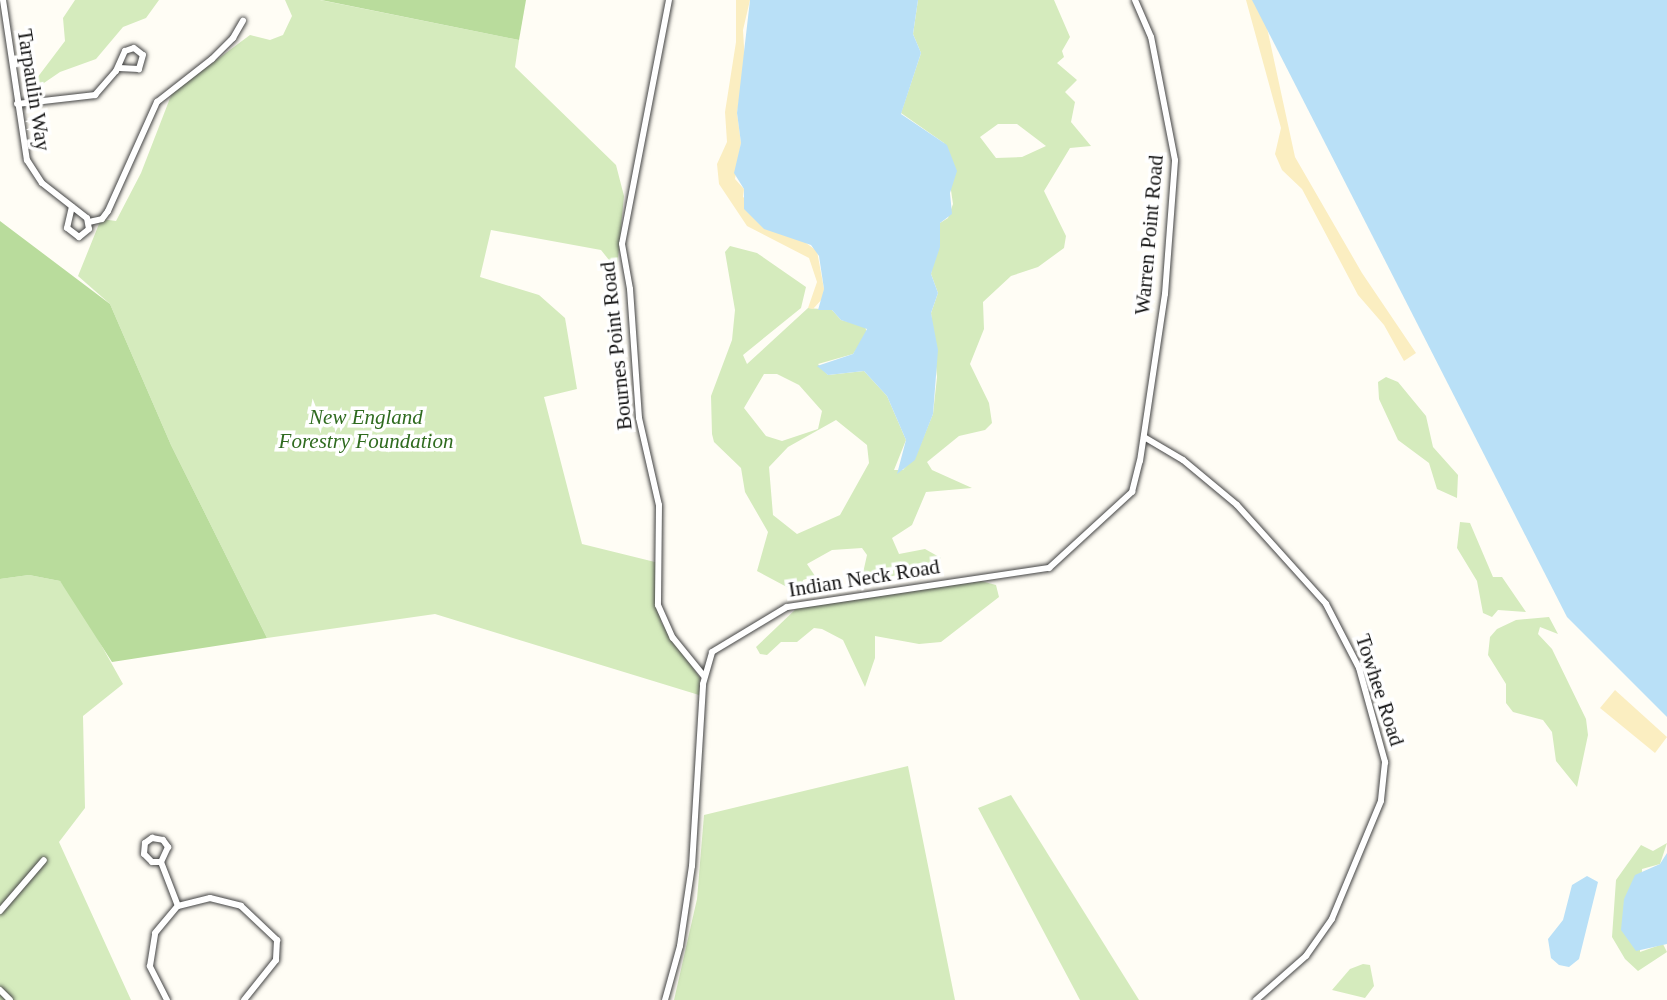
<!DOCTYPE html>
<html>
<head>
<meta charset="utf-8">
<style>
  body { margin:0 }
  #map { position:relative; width:1667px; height:1000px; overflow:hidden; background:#fffdf5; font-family:Georgia,serif }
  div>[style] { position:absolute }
  .green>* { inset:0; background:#d5ebbd }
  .forest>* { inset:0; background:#b9dc9c }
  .sand>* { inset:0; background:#fbeec1 }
  .water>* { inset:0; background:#b9e0f7 }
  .roads { filter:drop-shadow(0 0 2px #444) drop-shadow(0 0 2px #444) }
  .minor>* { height:6px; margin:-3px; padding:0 3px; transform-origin:3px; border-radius:3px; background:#fff }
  span { translate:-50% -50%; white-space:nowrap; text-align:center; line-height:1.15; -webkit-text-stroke:7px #fff; paint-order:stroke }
  .street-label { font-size:21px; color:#111 }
  .park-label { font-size:21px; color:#2f6b1f; font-style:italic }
</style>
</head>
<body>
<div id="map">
  <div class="green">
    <i style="clip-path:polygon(75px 0,159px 0,146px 18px,123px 27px,96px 59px,60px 72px,41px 85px,34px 82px,65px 41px,63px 18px)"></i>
    <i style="clip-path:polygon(285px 0,320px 0,519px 40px,515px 67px,616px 165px,624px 196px,617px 270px,601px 250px,491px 230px,480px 277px,539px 295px,565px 318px,577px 389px,544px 397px,582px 544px,659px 563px,661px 622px,700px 678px,699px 695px,435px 614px,267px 638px,171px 445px,110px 304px,78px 276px,101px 219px,116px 221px,141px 173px,172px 93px,250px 35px,270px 40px,283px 35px,292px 16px)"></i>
    <i style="clip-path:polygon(evenodd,918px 0,1054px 0,1070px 37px,1062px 51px,1064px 57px,1057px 63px,1077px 80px,1065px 92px,1075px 102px,1071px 122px,1091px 146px,1070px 148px,1044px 191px,1066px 236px,1064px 248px,1038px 267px,1011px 276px,983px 302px,984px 329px,970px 364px,989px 403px,992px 423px,985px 430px,959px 436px,927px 462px,932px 470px,972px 488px,926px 492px,912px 525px,892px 538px,899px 554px,925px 549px,941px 558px,924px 568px,877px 580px,863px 573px,867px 555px,862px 548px,832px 550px,807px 564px,815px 576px,803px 580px,800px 594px,757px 571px,768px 532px,745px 492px,741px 468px,714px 442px,712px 434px,711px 396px,732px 340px,735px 310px,725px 252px,730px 246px,757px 253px,806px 287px,801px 308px,743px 355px,747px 364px,808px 308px,832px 310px,841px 320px,865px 326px,867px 334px,853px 354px,818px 364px,828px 375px,864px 371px,887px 396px,906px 440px,894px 470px,903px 470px,917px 453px,933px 414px,937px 377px,931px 313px,938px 293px,931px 274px,940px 223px,948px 218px,953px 204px,944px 143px,901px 113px,921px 53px,913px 34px,918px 0,998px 124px,1017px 124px,1046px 146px,1022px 157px,996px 158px,980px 137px,998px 124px,918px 0,764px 374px,777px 374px,799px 385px,822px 411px,818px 429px,782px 441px,766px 436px,744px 408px,764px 374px,918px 0,836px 420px,867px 445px,869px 463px,840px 515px,797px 534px,773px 515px,769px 467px,788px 447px,836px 420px)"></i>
    <i style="clip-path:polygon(1386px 377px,1398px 382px,1426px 416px,1433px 447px,1458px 475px,1457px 498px,1437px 489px,1429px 463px,1398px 440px,1379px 399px,1378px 382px)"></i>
    <i style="clip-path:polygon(1460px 522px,1470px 523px,1493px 577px,1502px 577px,1526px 612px,1498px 610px,1492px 617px,1483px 613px,1477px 581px,1457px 548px)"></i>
    <i style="clip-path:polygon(29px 575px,60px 581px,80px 607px,123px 684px,83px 716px,85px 808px,59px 842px,131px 1000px,0 1000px,0 579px)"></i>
    <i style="clip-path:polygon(981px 581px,996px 585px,999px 597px,941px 642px,919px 644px,875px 636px,875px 658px,865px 687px,843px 640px,822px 629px,814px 628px,797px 642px,781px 642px,767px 655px,760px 654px,756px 647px,798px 607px)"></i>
    <i style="clip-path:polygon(1549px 617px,1558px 634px,1540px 627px,1538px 634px,1552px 649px,1586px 719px,1588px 735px,1577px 787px,1556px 761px,1552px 732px,1543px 720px,1513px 712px,1506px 703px,1506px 684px,1488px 655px,1490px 637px,1497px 629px,1516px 620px)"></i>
    <i style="clip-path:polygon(908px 766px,955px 1000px,674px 1000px,697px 899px,704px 815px)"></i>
    <i style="clip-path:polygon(1011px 795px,1139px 1000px,1080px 1000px,978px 808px)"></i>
    <i style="clip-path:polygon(1667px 843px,1660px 864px,1642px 869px,1640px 952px,1663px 944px,1667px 952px,1638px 971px,1625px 959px,1612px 937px,1616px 880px,1641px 845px,1653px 851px)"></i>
    <i style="clip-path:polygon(1363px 964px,1370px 965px,1374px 986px,1365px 998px,1332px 990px,1350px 969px)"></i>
  </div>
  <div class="forest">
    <i style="clip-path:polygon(321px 0,526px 0,519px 40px)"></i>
    <i style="clip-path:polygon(0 221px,110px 304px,171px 445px,267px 638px,112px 662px,60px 581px,29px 575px,0 579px)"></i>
  </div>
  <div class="sand">
    <i style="clip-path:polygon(736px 0,750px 0,743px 30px,745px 64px,737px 113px,741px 143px,735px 179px,744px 189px,743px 197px,817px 251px,824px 289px,823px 298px,813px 309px,808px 308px,817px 282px,809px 258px,747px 226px,719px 184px,717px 164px,727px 142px,725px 112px,736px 42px)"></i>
    <i style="clip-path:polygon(1246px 0,1261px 0,1295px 157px,1362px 273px,1416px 353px,1404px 361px,1384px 325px,1358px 295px,1302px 189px,1282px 170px,1275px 154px,1281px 128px)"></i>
    <i style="clip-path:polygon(1615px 690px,1667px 737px,1655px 753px,1600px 708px)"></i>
  </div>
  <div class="water">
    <i style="clip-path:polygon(750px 0,918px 0,913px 34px,921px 53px,901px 114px,947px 145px,957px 171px,950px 193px,952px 214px,940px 223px,940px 247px,931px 274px,938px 293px,931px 313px,938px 350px,933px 414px,915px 460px,897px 474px,906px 440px,887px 396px,864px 371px,828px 375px,817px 366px,853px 354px,867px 329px,841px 320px,832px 310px,818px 310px,824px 289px,819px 256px,811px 245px,764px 229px,744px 209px,744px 189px,734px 173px,741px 143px,737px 113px)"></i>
    <i style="clip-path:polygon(1252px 0,1667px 0,1667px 717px,1567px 617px)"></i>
    <i style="clip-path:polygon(1667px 853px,1667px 944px,1636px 951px,1621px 930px,1624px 899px,1635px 875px,1660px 864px)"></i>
    <i style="clip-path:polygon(1587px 876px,1598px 882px,1579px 959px,1569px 967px,1559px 965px,1551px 958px,1548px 939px,1563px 920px,1572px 885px)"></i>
  </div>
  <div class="roads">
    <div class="minor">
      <i style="left:3px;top:0;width:162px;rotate:81.5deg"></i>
      <i style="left:27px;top:160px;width:27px;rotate:57deg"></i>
      <i style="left:42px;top:183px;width:57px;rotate:37.9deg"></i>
      <i style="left:87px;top:218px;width:11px;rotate:80deg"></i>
      <i style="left:89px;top:229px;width:13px;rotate:141deg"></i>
      <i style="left:79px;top:237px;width:15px;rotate:-143deg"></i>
      <i style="left:67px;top:228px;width:22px;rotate:-77deg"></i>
      <i style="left:669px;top:0;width:248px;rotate:100.9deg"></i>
      <i style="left:622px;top:244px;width:46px;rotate:79.9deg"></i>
      <i style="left:630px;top:289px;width:129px;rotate:86deg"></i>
      <i style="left:639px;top:418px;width:89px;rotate:77.1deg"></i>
      <i style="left:659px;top:505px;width:100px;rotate:90.6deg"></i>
      <i style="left:658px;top:605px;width:36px;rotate:66deg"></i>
      <i style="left:673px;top:638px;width:49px;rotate:50.8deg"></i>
      <i style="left:17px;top:104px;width:79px;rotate:-6.6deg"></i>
      <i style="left:95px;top:95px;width:32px;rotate:-49deg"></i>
      <i style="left:116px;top:71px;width:22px;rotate:-66deg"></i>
      <i style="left:125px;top:51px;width:9px;rotate:-18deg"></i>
      <i style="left:134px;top:48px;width:11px;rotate:38deg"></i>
      <i style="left:143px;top:55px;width:15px;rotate:106deg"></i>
      <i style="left:139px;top:69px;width:20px;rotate:-177deg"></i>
      <i style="left:89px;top:222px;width:13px;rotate:-13deg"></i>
      <i style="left:102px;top:219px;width:10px;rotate:-53deg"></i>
      <i style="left:108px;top:211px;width:120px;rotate:-65.8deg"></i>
      <i style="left:157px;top:102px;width:70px;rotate:-38deg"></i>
      <i style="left:212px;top:59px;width:30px;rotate:-45deg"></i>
      <i style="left:233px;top:38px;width:20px;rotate:-60deg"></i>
      <i style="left:1144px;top:437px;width:45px;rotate:30.5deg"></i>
      <i style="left:1183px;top:460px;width:70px;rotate:39.8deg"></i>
      <i style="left:1237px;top:505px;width:133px;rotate:48deg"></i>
      <i style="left:1326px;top:604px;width:72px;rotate:62.7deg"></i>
      <i style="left:1359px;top:668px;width:98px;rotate:74.5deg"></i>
      <i style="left:1385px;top:762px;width:39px;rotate:96deg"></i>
      <i style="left:1381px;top:801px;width:128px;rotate:112.6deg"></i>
      <i style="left:1332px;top:919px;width:45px;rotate:125.1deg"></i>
      <i style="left:1306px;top:956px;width:67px;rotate:138.7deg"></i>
      <i style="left:161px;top:862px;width:9px;rotate:180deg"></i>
      <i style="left:152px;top:862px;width:11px;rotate:-135deg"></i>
      <i style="left:144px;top:854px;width:11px;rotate:-85deg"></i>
      <i style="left:145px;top:843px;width:9px;rotate:-36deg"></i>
      <i style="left:152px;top:838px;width:11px;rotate:10deg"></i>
      <i style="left:163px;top:840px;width:9px;rotate:54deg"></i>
      <i style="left:168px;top:847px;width:17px;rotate:115deg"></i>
      <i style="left:161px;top:862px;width:47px;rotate:68.9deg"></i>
      <i style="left:0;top:911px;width:67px;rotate:-49.2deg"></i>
      <i style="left:0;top:990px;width:14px;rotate:45deg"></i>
      <i style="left:167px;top:1000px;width:38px;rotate:-117deg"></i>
      <i style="left:150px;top:966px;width:33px;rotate:-81deg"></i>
      <i style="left:155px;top:933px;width:35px;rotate:-50deg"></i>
      <i style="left:178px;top:906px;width:33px;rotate:-14deg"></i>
      <i style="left:210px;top:898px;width:32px;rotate:14deg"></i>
      <i style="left:241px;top:906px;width:50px;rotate:43.4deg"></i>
      <i style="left:277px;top:940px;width:20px;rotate:93deg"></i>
      <i style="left:276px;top:960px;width:51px;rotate:128.7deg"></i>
      <i style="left:665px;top:1000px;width:56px;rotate:-74.5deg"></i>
      <i style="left:680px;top:946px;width:81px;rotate:-81.5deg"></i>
      <i style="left:692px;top:866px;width:182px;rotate:-86.5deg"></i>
      <i style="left:703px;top:684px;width:33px;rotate:-74deg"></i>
      <i style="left:712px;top:652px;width:87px;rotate:-31deg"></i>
      <i style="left:787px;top:607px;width:265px;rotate:-8.5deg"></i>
      <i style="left:1049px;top:568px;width:113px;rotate:-42.5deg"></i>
      <i style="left:1132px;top:492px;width:32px;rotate:-76deg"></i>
      <i style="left:1140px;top:461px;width:169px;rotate:-81.5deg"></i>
      <i style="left:1165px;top:294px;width:134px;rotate:-85.7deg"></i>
      <i style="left:1175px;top:160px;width:125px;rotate:-101deg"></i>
      <i style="left:1151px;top:37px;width:40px;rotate:-113.4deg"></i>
    </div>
  </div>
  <div class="street-label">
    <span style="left:34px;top:90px;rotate:81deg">Tarpaulin Way</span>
    <span style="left:1149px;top:235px;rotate:-85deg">Warren Point Road</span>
    <span style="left:616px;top:346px;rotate:-96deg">Bournes Point Road</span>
    <span style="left:864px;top:578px;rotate:-9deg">Indian Neck Road</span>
    <span style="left:1380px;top:690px;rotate:72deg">Towhee Road</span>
  </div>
  <div class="park-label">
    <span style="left:366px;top:429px">New England<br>Forestry Foundation</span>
  </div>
</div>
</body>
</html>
